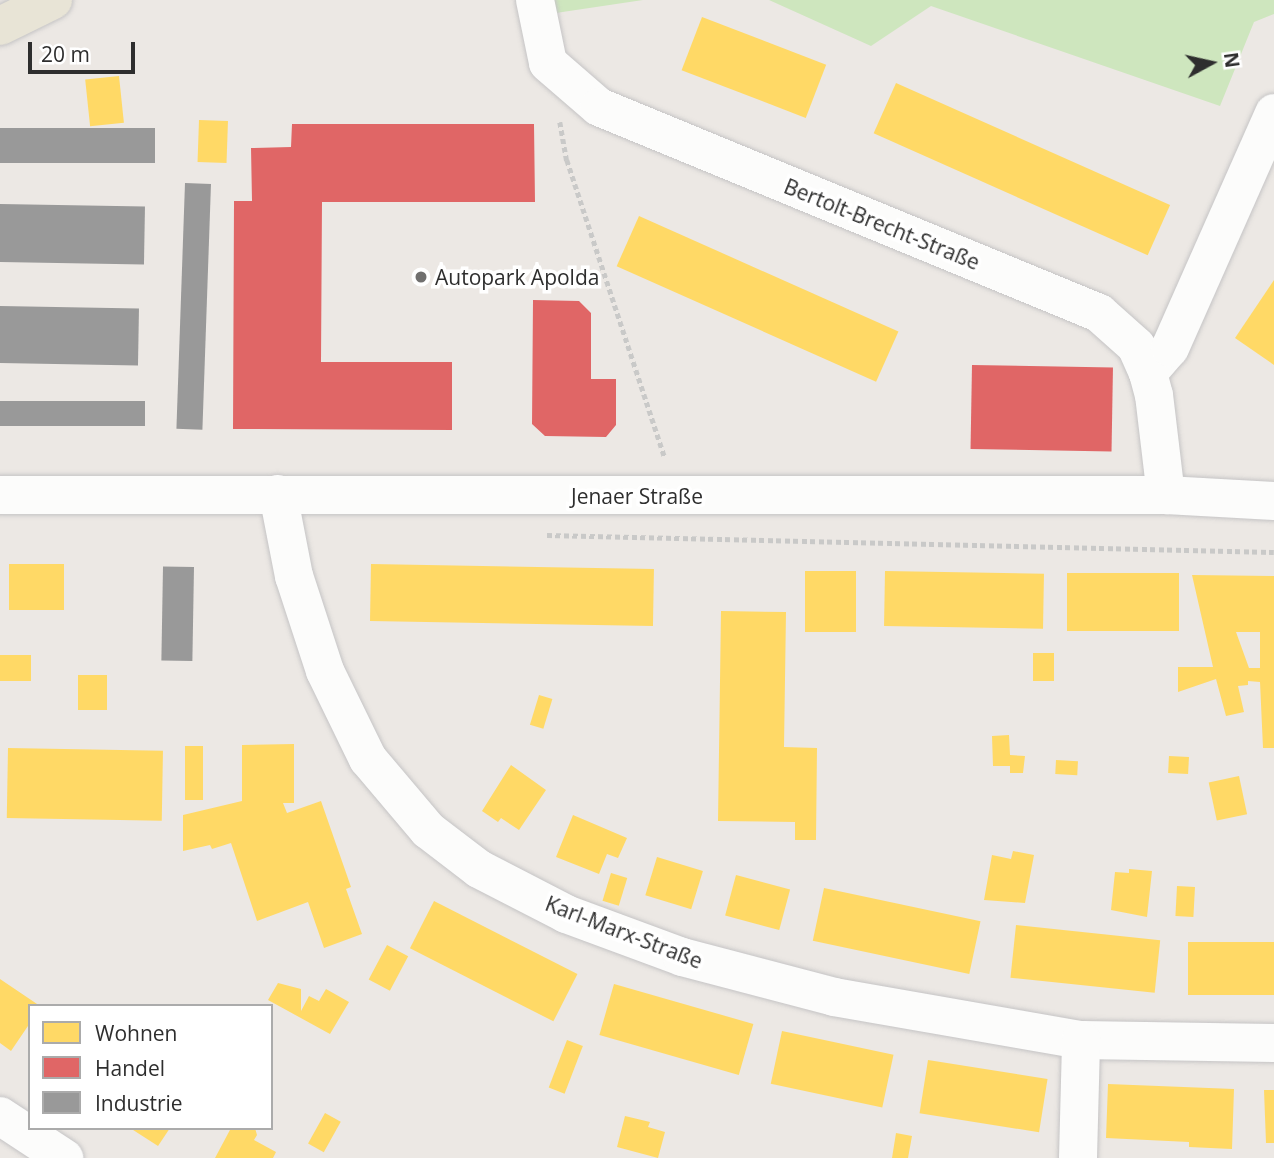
<!DOCTYPE html>
<html>
<head>
<meta charset="utf-8">
<style>
  body { margin:0 }
  #map { position:relative; width:1274px; height:1158px; overflow:hidden; background:#ece8e4; font-family:"Open Sans",sans-serif }
  div>[style] { position:absolute }
  .green>* { inset:0; background:#cee6be }
  .homes>* { inset:0; background:#ffd966; transform-origin:0 0 }
  .shops>* { inset:0; background:#e06666; transform-origin:0 0 }
  .industry>* { inset:0; background:#999; transform-origin:0 0 }
  .path>* { height:4.5px; margin-top:-2.25px; transform-origin:0; background:repeating-linear-gradient(90deg,#c9c9c8 0 5px,transparent 0 8.5px) }
  .roads { filter:drop-shadow(0 0 2px #c5c4c5) drop-shadow(0 0 2px #c5c4c5) }
  .minor>* { height:38px; margin:-19px; padding:0 19px; transform-origin:19px; border-radius:19px; background:#fcfcfb }
  .major>* { height:38px; margin:-19px; padding:0 19px; transform-origin:19px; border-radius:19px; background:#e8e4d6 }
  .dots>* { width:19px; height:19px; translate:-50% -50%; box-sizing:border-box; border:4px solid #fff; border-radius:50% }
  span { translate:-50% -50%; white-space:nowrap; text-align:center; line-height:1.15; -webkit-text-stroke:7px #fff; paint-order:stroke }
  .street-label { font-size:21px; color:#2e2e2e }
  .poi-label { font-size:21px; color:#2e2e2e }
  .left { translate:0 -50%; text-align:left }
  .legend { position:absolute; left:28px; top:1004px; width:245px; height:126px; box-sizing:border-box; background:#fff; border:2px solid #ababab; margin:0; padding:9px 12px; list-style:none; font-size:21px; color:#2e2e2e }
  .legend li { display:flex; align-items:center; gap:14px; height:35px }
  .legend b { width:35px; border:2px solid #ababab }
  .north { position:absolute; left:1176px; top:28px; width:70px; height:70px; -webkit-text-stroke:5px #fff; paint-order:stroke; rotate:82deg; font-size:19px; font-weight:700; line-height:28px; text-align:center; color:#2e2e2e }
  .north::after { content:''; display:block; margin:auto; width:24px; height:32px; background:#2e2e2e; clip-path:polygon(50% 0,100% 100%,50% 72%,0 100%) }
  .scale { position:absolute; left:28px; top:42px; width:107px; height:32px; box-sizing:border-box; border:4px solid #2e2e2e; border-top:0; padding-left:9px; font-size:21px; line-height:24px; white-space:nowrap; color:#2e2e2e; -webkit-text-stroke:5px #fff; paint-order:stroke }
</style>
</head>
<body>
<div id="map">
  <div class="green">
    <i style="clip-path:polygon(527px 0,643px 0,529px 17px)"></i>
    <i style="clip-path:polygon(769px 0,1274px 0,1274px 14px,1254px 22px,1220px 106px,931px 6px,871px 46px)"></i>
  </div>
  <div class="homes">
    <i style="left:702px;top:17px;width:133px;height:57px;rotate:21deg"></i>
    <i style="left:119px;top:76px;width:47px;height:34px;rotate:84deg"></i>
    <i style="left:896px;top:83px;width:300px;height:55px;rotate:24deg"></i>
    <i style="left:199px;top:120px;width:29px;height:42px;rotate:2deg"></i>
    <i style="left:639px;top:216px;width:284px;height:55px;rotate:24deg"></i>
    <i style="clip-path:polygon(1274px 280px,1274px 365px,1235px 338px)"></i>
    <i style="left:9px;top:564px;width:55px;height:46px"></i>
    <i style="left:371px;top:564px;width:283px;height:57px;rotate:1deg"></i>
    <i style="left:805px;top:571px;width:51px;height:61px"></i>
    <i style="left:885px;top:571px;width:159px;height:55px;rotate:1deg"></i>
    <i style="left:1067px;top:573px;width:112px;height:58px"></i>
    <i style="clip-path:polygon(evenodd,1192px 575px,1274px 576px,1274px 748px,1263px 748px,1260px 682px,1248px 681px,1248px 685px,1238px 686px,1244px 712px,1226px 716px,1216px 679px,1178px 692px,1178px 667px,1213px 667px,1192px 575px,1236px 632px,1260px 632px,1260px 668px,1249px 668px,1236px 632px)"></i>
    <i style="clip-path:polygon(721px 611px,786px 612px,784px 747px,817px 748px,816px 840px,795px 840px,795px 822px,718px 821px)"></i>
    <i style="left:1033px;top:653px;width:21px;height:28px"></i>
    <i style="left:0;top:655px;width:31px;height:26px"></i>
    <i style="left:78px;top:675px;width:29px;height:35px"></i>
    <i style="left:539px;top:695px;width:14px;height:31px;rotate:17deg"></i>
    <i style="clip-path:polygon(1009px 735px,1010px 755px,1025px 756px,1023px 773px,1010px 773px,1010px 766px,993px 766px,992px 736px)"></i>
    <i style="clip-path:polygon(294px 744px,294px 803px,283px 803px,287px 813px,321px 801px,351px 887px,346px 889px,362px 934px,324px 948px,308px 902px,257px 921px,231px 843px,212px 849px,210px 845px,183px 851px,183px 815px,242px 801px,242px 745px)"></i>
    <i style="left:185px;top:746px;width:18px;height:54px"></i>
    <i style="left:8px;top:748px;width:155px;height:70px;rotate:1deg"></i>
    <i style="left:1169px;top:756px;width:20px;height:17px;rotate:3deg"></i>
    <i style="left:1056px;top:760px;width:22px;height:14px;rotate:3deg"></i>
    <i style="clip-path:polygon(511px 765px,546px 790px,519px 830px,501px 818px,498px 822px,482px 811px)"></i>
    <i style="left:1239px;top:776px;width:39px;height:31px;rotate:78deg"></i>
    <i style="clip-path:polygon(573px 815px,627px 838px,618px 858px,607px 854px,599px 874px,556px 857px)"></i>
    <i style="clip-path:polygon(1013px 851px,1034px 855px,1025px 903px,984px 900px,992px 855px,1011px 859px)"></i>
    <i style="left:657px;top:857px;width:48px;height:40px;rotate:17deg"></i>
    <i style="clip-path:polygon(1129px 869px,1152px 871px,1147px 917px,1111px 910px,1115px 872px,1129px 873px)"></i>
    <i style="left:611px;top:873px;width:17px;height:29px;rotate:17deg"></i>
    <i style="left:736px;top:875px;width:56px;height:42px;rotate:15deg"></i>
    <i style="left:1177px;top:886px;width:18px;height:30px;rotate:3deg"></i>
    <i style="left:824px;top:888px;width:160px;height:54px;rotate:12deg"></i>
    <i style="left:434px;top:901px;width:161px;height:53px;rotate:27deg"></i>
    <i style="left:1016px;top:925px;width:145px;height:53px;rotate:6deg"></i>
    <i style="left:1188px;top:942px;width:86px;height:53px"></i>
    <i style="left:387px;top:945px;width:24px;height:39px;rotate:28deg"></i>
    <i style="clip-path:polygon(0 979px,40px 1006px,30px 1006px,30px 1023px,11px 1051px,0 1043px)"></i>
    <i style="clip-path:polygon(278px 983px,301px 989px,301px 1011px,309px 996px,319px 1001px,326px 989px,349px 1002px,330px 1034px,268px 1000px)"></i>
    <i style="left:614px;top:984px;width:145px;height:53px;rotate:16deg"></i>
    <i style="left:782px;top:1031px;width:114px;height:54px;rotate:12deg"></i>
    <i style="left:567px;top:1040px;width:17px;height:51px;rotate:21deg"></i>
    <i style="left:928px;top:1060px;width:121px;height:54px;rotate:9deg"></i>
    <i style="clip-path:polygon(1108px 1084px,1234px 1089px,1232px 1149px,1189px 1147px,1189px 1142px,1106px 1138px)"></i>
    <i style="clip-path:polygon(1264px 1090px,1274px 1090px,1274px 1143px,1266px 1143px)"></i>
    <i style="left:325px;top:1113px;width:18px;height:35px;rotate:29deg"></i>
    <i style="clip-path:polygon(625px 1116px,650px 1122px,648px 1127px,665px 1132px,658px 1158px,617px 1147px)"></i>
    <i style="clip-path:polygon(130px 1128px,170px 1128px,158px 1146px)"></i>
    <i style="clip-path:polygon(231px 1128px,255px 1128px,257px 1135px,254px 1140px,276px 1152px,273px 1158px,215px 1158px)"></i>
    <i style="clip-path:polygon(896px 1133px,912px 1136px,908px 1158px,892px 1158px)"></i>
  </div>
  <div class="shops">
    <i style="clip-path:polygon(292px 124px,534px 124px,535px 202px,322px 202px,321px 362px,452px 362px,452px 430px,233px 429px,234px 201px,252px 201px,251px 148px,291px 147px)"></i>
    <i style="clip-path:polygon(533px 300px,579px 301px,591px 313px,591px 379px,616px 379px,616px 425px,606px 437px,545px 436px,532px 424px)"></i>
    <i style="left:972px;top:365px;width:141px;height:84px;rotate:1deg"></i>
  </div>
  <div class="industry">
    <i style="left:155px;top:128px;width:35px;height:155px;rotate:90deg"></i>
    <i style="left:185px;top:183px;width:26px;height:246px;rotate:2deg"></i>
    <i style="left:0;top:204px;width:145px;height:58px;rotate:1deg"></i>
    <i style="left:0;top:306px;width:139px;height:57px;rotate:1deg"></i>
    <i style="left:0;top:401px;width:145px;height:25px"></i>
    <i style="left:194px;top:567px;width:94px;height:31px;rotate:91deg"></i>
  </div>
  <div class="path">
    <i style="left:560px;top:122px;width:39px;rotate:80deg"></i>
    <i style="left:567px;top:160px;width:314px;rotate:71.8deg"></i>
    <i style="left:547px;top:535px;width:727px;rotate:1.34deg"></i>
  </div>
  <div class="roads">
    <div class="minor">
      <i style="left:535px;top:0;width:64px;rotate:78.3deg"></i>
      <i style="left:548px;top:63px;width:67px;rotate:40.8deg"></i>
      <i style="left:599px;top:107px;width:541px;rotate:22.39deg"></i>
      <i style="left:1099px;top:313px;width:50px;rotate:41.7deg"></i>
      <i style="left:1136px;top:346px;width:30px;rotate:66deg"></i>
      <i style="left:1148px;top:373px;width:23px;rotate:75deg"></i>
      <i style="left:1154px;top:395px;width:101px;rotate:83.2deg"></i>
      <i style="left:1148px;top:373px;width:33px;rotate:-49deg"></i>
      <i style="left:1170px;top:348px;width:257px;rotate:-66.1deg"></i>
      <i style="left:278px;top:494px;width:84px;rotate:79deg"></i>
      <i style="left:294px;top:576px;width:100px;rotate:71.9deg"></i>
      <i style="left:325px;top:671px;width:98px;rotate:64deg"></i>
      <i style="left:368px;top:759px;width:93px;rotate:49.8deg"></i>
      <i style="left:428px;top:830px;width:64px;rotate:37.4deg"></i>
      <i style="left:479px;top:869px;width:98px;rotate:27.3deg"></i>
      <i style="left:566px;top:914px;width:124px;rotate:20.3deg"></i>
      <i style="left:682px;top:957px;width:157px;rotate:14.7deg"></i>
      <i style="left:834px;top:997px;width:251px;rotate:9.9deg"></i>
      <i style="left:1081px;top:1040px;width:193px;rotate:0.9deg"></i>
      <i style="left:0;top:495px;width:1166px"></i>
      <i style="left:1166px;top:495px;width:108px;rotate:3.2deg"></i>
      <i style="left:0;top:1116px;width:77px;rotate:33.3deg"></i>
      <i style="left:1078px;top:1158px;width:118px;rotate:-88.5deg"></i>
    </div>
    <div class="major">
      <i style="left:0;top:26px;width:59px;rotate:-26.1deg"></i>
    </div>
  </div>
  <div class="dots">
    <i style="left:421px;top:277px;background:#706f6e"></i>
  </div>
  <div class="street-label">
    <span style="left:882px;top:224px;rotate:22deg">Bertolt-Brecht-Straße</span>
    <span style="left:637px;top:496px">Jenaer Straße</span>
    <span style="left:624px;top:932px;rotate:21deg">Karl-Marx-Straße</span>
  </div>
  <div class="poi-label">
    <span class="left" style="left:435px;top:277px">Autopark Apolda</span>
  </div>
  <ul class="legend">
  <li><b style="height:19px;background:#ffd966"></b>Wohnen</li>
  <li><b style="height:19px;background:#e06666"></b>Handel</li>
  <li><b style="height:19px;background:#999"></b>Industrie</li>
  </ul>
  <div class="north">N</div>
  <div class="scale">20 m</div>
</div>
</body>
</html>
